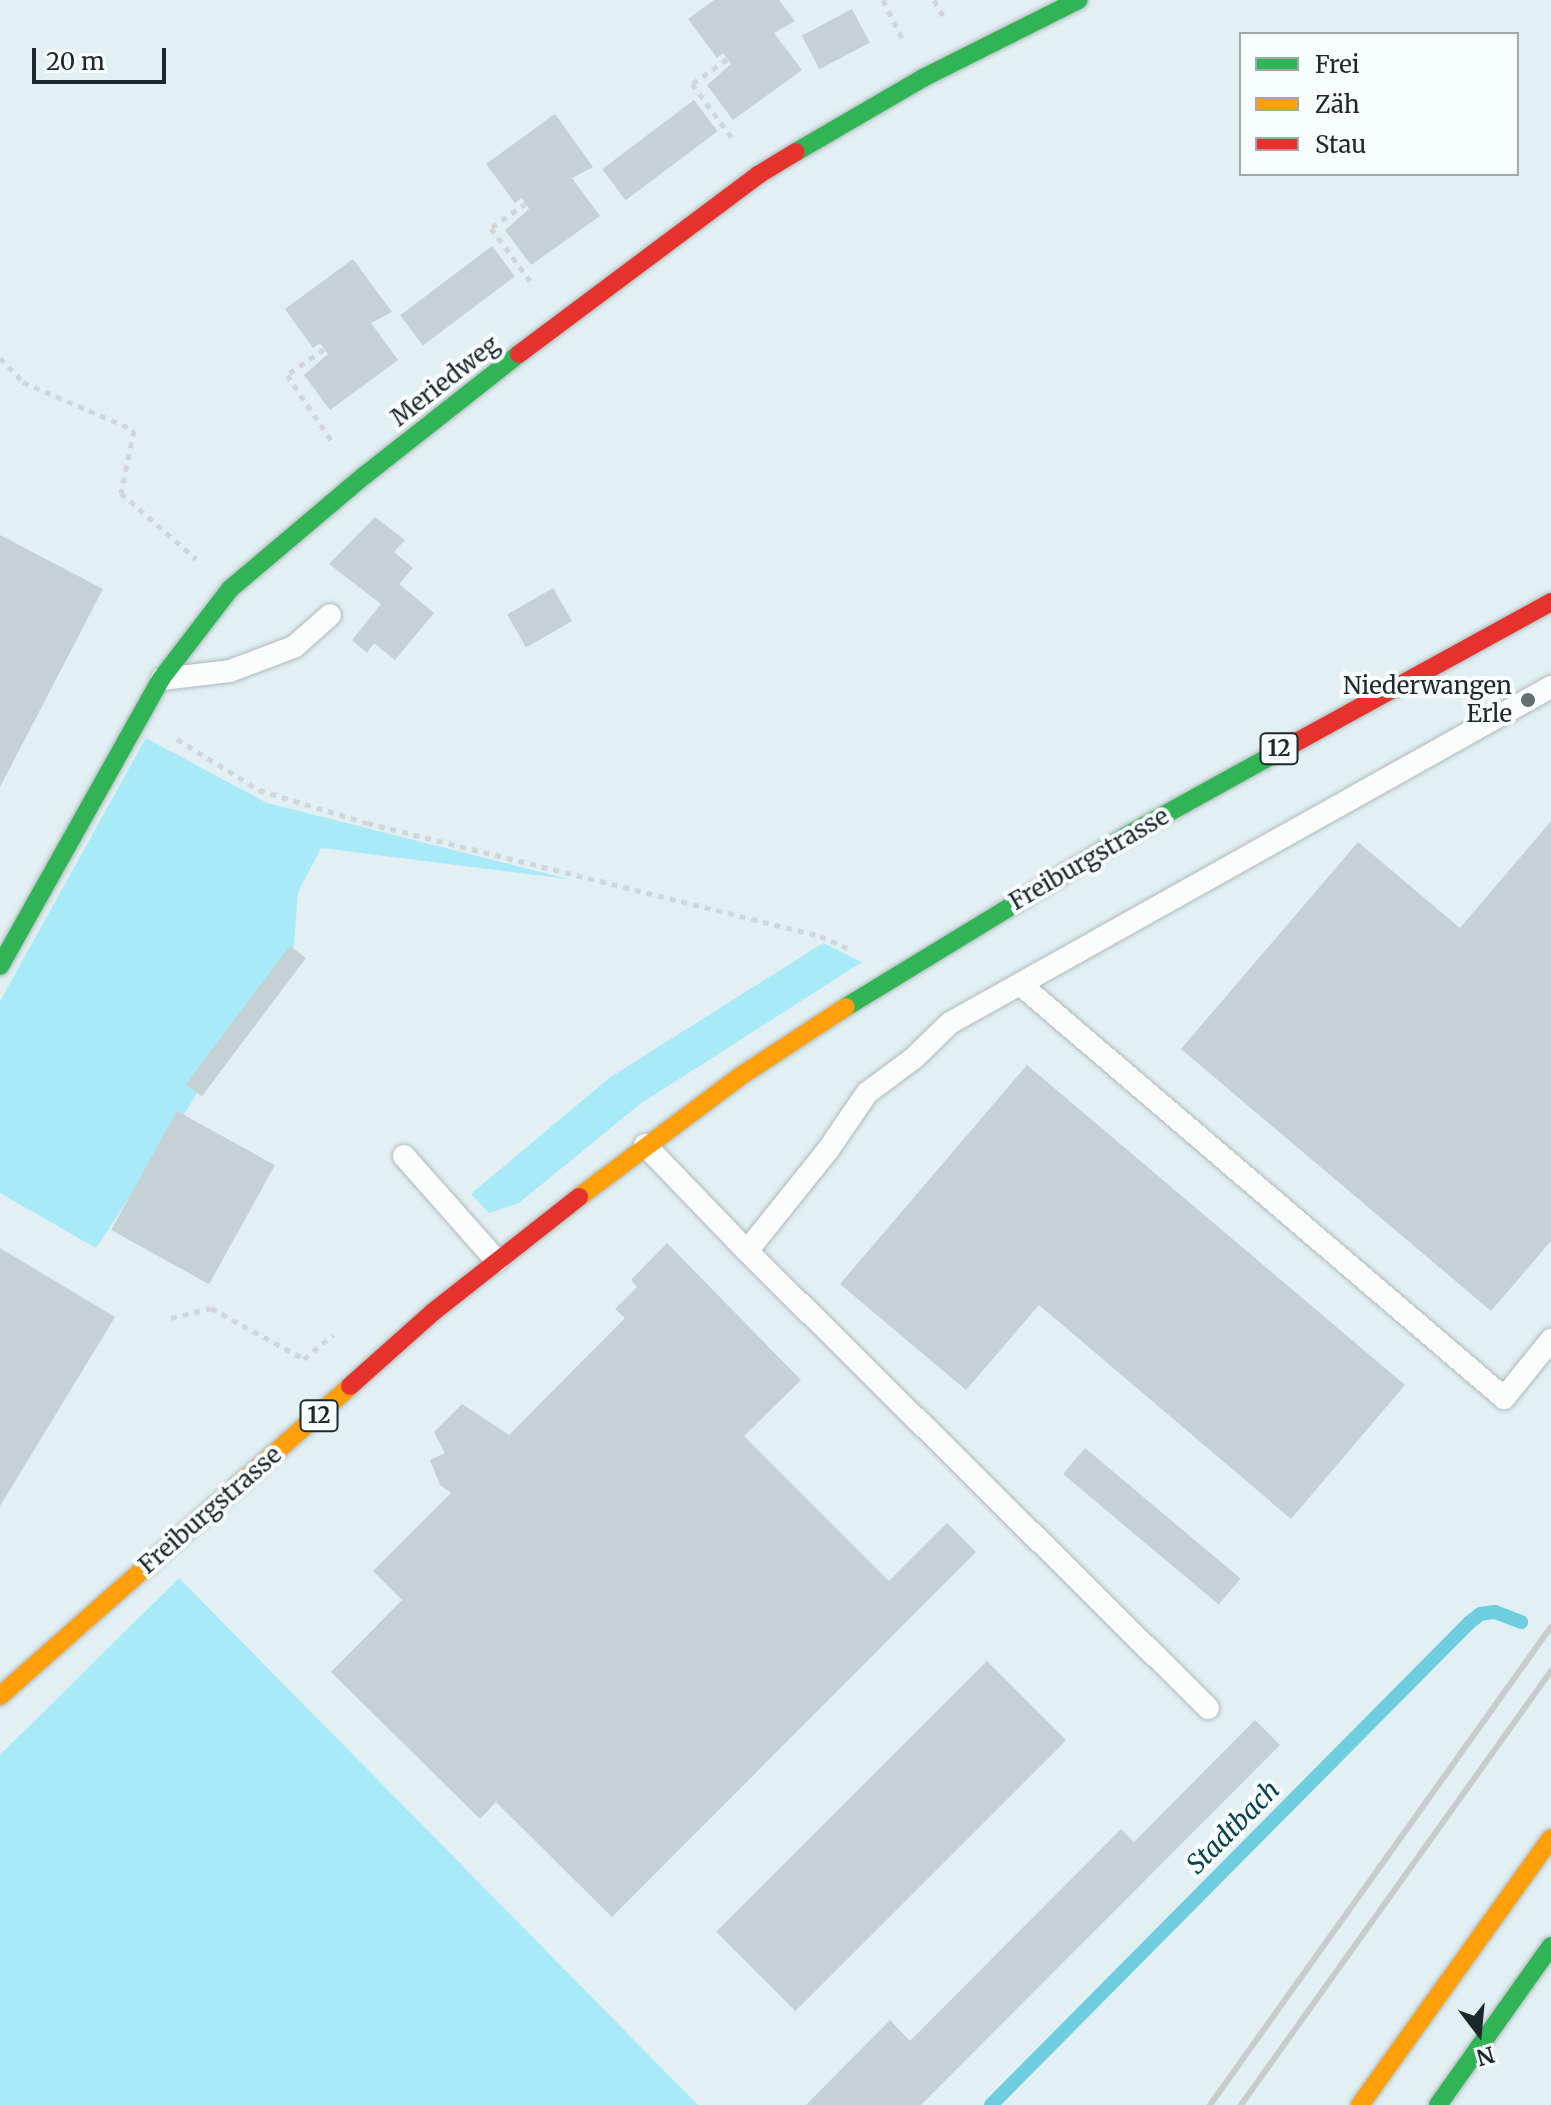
<!DOCTYPE html>
<html>
<head>
<meta charset="utf-8">
<style>
  body { margin:0 }
  #map { position:relative; width:1551px; height:2105px; overflow:hidden; background:#e2f0f3; font-family:Merriweather,serif }
  div>[style] { position:absolute }
  .green>* { inset:0; background:#a9eaf8 }
  .stream>* { height:14px; margin:-7px; padding:0 7px; transform-origin:7px; border-radius:7px; background:#6ecee0 }
  .building>* { inset:0; background:#c5d1d4; transform-origin:0 0 }
  .path>* { height:5px; margin-top:-2.5px; transform-origin:0; background:repeating-linear-gradient(90deg,#d1d6d7 0 6px,transparent 0 12px) }
  .roads { filter:drop-shadow(0 0 2px #aeb9bb) drop-shadow(0 0 2px #aeb9bb) }
  .lane>* { height:22px; margin:-11px; padding:0 11px; transform-origin:11px; border-radius:11px; background:#fbfdfd }
  .fast>* { height:18px; margin:-9px; padding:0 9px; transform-origin:9px; border-radius:9px; background:#30b455 }
  .slow>* { height:18px; margin:-9px; padding:0 9px; transform-origin:9px; border-radius:9px; background:#ff9f0a }
  .jam>* { height:18px; margin:-9px; padding:0 9px; transform-origin:9px; border-radius:9px; background:#e5322d }
  .rail>* { height:6px; margin:-3px; padding:0 3px; transform-origin:3px; border-radius:3px; background:#c8cccd }
  .dots>* { width:22px; height:22px; translate:-50% -50%; box-sizing:border-box; border:4px solid #f8fdff; border-radius:50% }
  span { translate:-50% -50%; white-space:nowrap; text-align:center; line-height:1.15; -webkit-text-stroke:8px #f8fdff; paint-order:stroke }
  .shield-label span { padding:2px 6px; background:#f8fdff; border:2px solid; border-radius:6px; -webkit-text-stroke-width:0 }
  .shield-label { font-size:22px; color:#1d282a; font-weight:700 }
  .street-label { font-size:24px; color:#1d282a }
  .poi-label { font-size:24px; color:#1d282a }
  .right { translate:-100% -50%; text-align:right }
  .water-label { font-size:26px; color:#08434d; font-style:italic }
  .legend { position:absolute; left:1239px; top:32px; width:280px; height:144px; box-sizing:border-box; background:#f8fdff; border:2px solid #a0a8aa; margin:0; padding:10px 14px; list-style:none; font-size:24px; color:#1d282a }
  .legend li { display:flex; align-items:center; gap:16px; height:40px }
  .legend b { width:40px; border:2px solid #a0a8aa }
  .north { position:absolute; left:1439px; top:1993px; width:80px; height:80px; -webkit-text-stroke:6px #f8fdff; paint-order:stroke; rotate:164deg; font-size:22px; font-weight:700; line-height:32px; text-align:center; color:#1d282a }
  .north::after { content:''; display:block; margin:auto; width:28px; height:36px; background:#1d282a; clip-path:polygon(50% 0,100% 100%,50% 72%,0 100%) }
  .scale { position:absolute; left:32px; top:48px; width:134px; height:36px; box-sizing:border-box; border:4px solid #1d282a; border-top:0; padding-left:10px; font-size:24px; line-height:28px; white-space:nowrap; color:#1d282a; -webkit-text-stroke:6px #f8fdff; paint-order:stroke }
</style>
</head>
<body>
<div id="map">
  <div class="green">
    <i style="clip-path:polygon(146px 738px,267px 803px,568px 879px,321px 848px,298px 892px,294px 946px,96px 1248px,0 1193px,0 1001px)"></i>
    <i style="clip-path:polygon(823px 943px,862px 962px,640px 1104px,519px 1203px,489px 1213px,471px 1194px,609px 1078px)"></i>
    <i style="clip-path:polygon(179px 1578px,698px 2105px,0 2105px,0 1755px)"></i>
  </div>
  <div class="stream">
    <i style="left:991px;top:2105px;width:679px;rotate:-45.24deg"></i>
    <i style="left:1469px;top:1623px;width:14px;rotate:-39deg"></i>
    <i style="left:1480px;top:1614px;width:15px;rotate:-8deg"></i>
    <i style="left:1495px;top:1612px;width:28px;rotate:21deg"></i>
  </div>
  <div class="building">
    <i style="clip-path:polygon(714px 0,779px 0,795px 21px,774px 33px,802px 70px,733px 120px,707px 85px,731px 64px,723px 53px,717px 58px,688px 19px)"></i>
    <i style="left:852px;top:9px;width:38px;height:57px;rotate:62deg"></i>
    <i style="left:694px;top:100px;width:39px;height:115px;rotate:53deg"></i>
    <i style="clip-path:polygon(555px 114px,593px 167px,572px 178px,600px 216px,531px 265px,505px 230px,529px 209px,522px 198px,515px 203px,486px 164px)"></i>
    <i style="left:492px;top:246px;width:38px;height:115px;rotate:53deg"></i>
    <i style="clip-path:polygon(353px 259px,392px 312px,371px 323px,398px 360px,330px 410px,304px 375px,328px 354px,320px 343px,313px 348px,285px 309px)"></i>
    <i style="clip-path:polygon(375px 517px,405px 540px,394px 552px,413px 568px,399px 584px,434px 613px,395px 660px,374px 643px,367px 653px,352px 640px,381px 604px,329px 564px)"></i>
    <i style="clip-path:polygon(0 535px,103px 589px,0 787px)"></i>
    <i style="left:553px;top:588px;width:38px;height:53px;rotate:60deg"></i>
    <i style="clip-path:polygon(1551px 821px,1551px 1241px,1491px 1311px,1181px 1049px,1358px 842px,1460px 928px)"></i>
    <i style="left:290px;top:946px;width:20px;height:173px;rotate:37deg"></i>
    <i style="clip-path:polygon(1027px 1065px,1405px 1385px,1291px 1519px,1039px 1305px,966px 1390px,840px 1284px)"></i>
    <i style="left:177px;top:1111px;width:112px;height:136px;rotate:29deg"></i>
    <i style="clip-path:polygon(667px 1243px,801px 1380px,744px 1436px,889px 1581px,947px 1523px,976px 1552px,612px 1917px,496px 1802px,480px 1819px,331px 1672px,402px 1600px,373px 1571px,451px 1493px,440px 1485px,430px 1460px,445px 1453px,434px 1432px,462px 1404px,509px 1435px,625px 1318px,615px 1309px,637px 1287px,631px 1280px)"></i>
    <i style="clip-path:polygon(0 1248px,115px 1317px,0 1506px)"></i>
    <i style="left:1085px;top:1448px;width:203px;height:34px;rotate:40deg"></i>
    <i style="left:987px;top:1661px;width:112px;height:383px;rotate:45deg"></i>
    <i style="clip-path:polygon(1255px 1720px,1280px 1745px,921px 2105px,806px 2105px,890px 2020px,910px 2041px,1121px 1829px,1134px 1842px)"></i>
  </div>
  <div class="path">
    <i style="left:883px;top:0;width:42px;rotate:63.4deg"></i>
    <i style="left:934px;top:0;width:20px;rotate:60deg"></i>
    <i style="left:727px;top:59px;width:43px;rotate:144.5deg"></i>
    <i style="left:692px;top:84px;width:67px;rotate:53.5deg"></i>
    <i style="left:526px;top:203px;width:43px;rotate:144.5deg"></i>
    <i style="left:491px;top:228px;width:71px;rotate:53.6deg"></i>
    <i style="left:324px;top:349px;width:45px;rotate:144.9deg"></i>
    <i style="left:287px;top:375px;width:82px;rotate:55.9deg"></i>
    <i style="left:0;top:358px;width:33px;rotate:46deg"></i>
    <i style="left:23px;top:382px;width:121px;rotate:23.4deg"></i>
    <i style="left:134px;top:430px;width:64px;rotate:101.7deg"></i>
    <i style="left:121px;top:493px;width:100px;rotate:41.3deg"></i>
    <i style="left:177px;top:739px;width:97px;rotate:31.9deg"></i>
    <i style="left:259px;top:790px;width:113px;rotate:17deg"></i>
    <i style="left:367px;top:823px;width:467px;rotate:14deg"></i>
    <i style="left:820px;top:936px;width:34px;rotate:24deg"></i>
    <i style="left:171px;top:1318px;width:41px;rotate:-14deg"></i>
    <i style="left:211px;top:1308px;width:106px;rotate:28.7deg"></i>
    <i style="left:304px;top:1359px;width:38px;rotate:-40deg"></i>
  </div>
  <div class="roads">
    <div class="lane">
      <i style="left:162px;top:679px;width:68px;rotate:-6.7deg"></i>
      <i style="left:230px;top:671px;width:68px;rotate:-20.6deg"></i>
      <i style="left:294px;top:647px;width:48px;rotate:-41.6deg"></i>
      <i style="left:1020px;top:984px;width:637px;rotate:40.54deg"></i>
      <i style="left:1504px;top:1398px;width:75px;rotate:-51deg"></i>
      <i style="left:645px;top:1145px;width:147px;rotate:46.1deg"></i>
      <i style="left:747px;top:1251px;width:649px;rotate:44.75deg"></i>
      <i style="left:404px;top:1156px;width:140px;rotate:48.5deg"></i>
      <i style="left:747px;top:1251px;width:129px;rotate:-51.3deg"></i>
      <i style="left:828px;top:1150px;width:69px;rotate:-55.6deg"></i>
      <i style="left:867px;top:1093px;width:59px;rotate:-36.7deg"></i>
      <i style="left:914px;top:1058px;width:50px;rotate:-44.2deg"></i>
      <i style="left:950px;top:1023px;width:689px;rotate:-29.21deg"></i>
    </div>
    <div class="fast">
      <i style="left:796px;top:152px;width:147px;rotate:-30.2deg"></i>
      <i style="left:923px;top:78px;width:174px;rotate:-26.6deg"></i>
      <i style="left:0;top:966px;width:329px;rotate:-60.7deg"></i>
      <i style="left:161px;top:679px;width:113px;rotate:-52.5deg"></i>
      <i style="left:230px;top:589px;width:177px;rotate:-40.2deg"></i>
      <i style="left:365px;top:475px;width:196px;rotate:-38.2deg"></i>
      <i style="left:846px;top:1007px;width:328px;rotate:-31.4deg"></i>
      <i style="left:1126px;top:836px;width:178px;rotate:-28.9deg"></i>
      <i style="left:1438px;top:2105px;width:195px;rotate:-54.6deg"></i>
    </div>
    <div class="slow">
      <i style="left:579px;top:1197px;width:204px;rotate:-36.8deg"></i>
      <i style="left:742px;top:1075px;width:124px;rotate:-33.2deg"></i>
      <i style="left:0;top:1696px;width:468px;rotate:-41.5deg"></i>
      <i style="left:1360px;top:2105px;width:328px;rotate:-54.4deg"></i>
    </div>
    <div class="jam">
      <i style="left:519px;top:354px;width:299px;rotate:-36.8deg"></i>
      <i style="left:758px;top:175px;width:44px;rotate:-31.2deg"></i>
      <i style="left:1282px;top:750px;width:307px;rotate:-28.8deg"></i>
      <i style="left:350px;top:1386px;width:111px;rotate:-41.7deg"></i>
      <i style="left:433px;top:1312px;width:186px;rotate:-38.2deg"></i>
    </div>
  </div>
  <div class="rail">
    <i style="left:1210px;top:2105px;width:587px;rotate:-54.5deg"></i>
    <i style="left:1241px;top:2105px;width:533px;rotate:-54.46deg"></i>
  </div>
  <div class="dots">
    <i style="left:1528px;top:700px;background:#626e70"></i>
  </div>
  <div class="shield-label">
    <span style="left:1279px;top:749px">12</span>
    <span style="left:319px;top:1416px">12</span>
  </div>
  <div class="street-label">
    <span style="left:445px;top:381px;rotate:-38deg">Meriedweg</span>
    <span style="left:1089px;top:859px;rotate:-30deg">Freiburgstrasse</span>
    <span style="left:210px;top:1510px;rotate:-41deg">Freiburgstrasse</span>
  </div>
  <div class="poi-label">
    <span class="right" style="left:1512px;top:700px">Niederwangen<br>Erle</span>
  </div>
  <div class="water-label">
    <span style="left:1233px;top:1827px;rotate:-45deg">Stadtbach</span>
  </div>
  <ul class="legend">
  <li><b style="height:10px;background:#30b455"></b>Frei</li>
  <li><b style="height:10px;background:#ff9f0a"></b>Zäh</li>
  <li><b style="height:10px;background:#e5322d"></b>Stau</li>
  </ul>
  <div class="north">N</div>
  <div class="scale">20 m</div>
</div>
</body>
</html>
